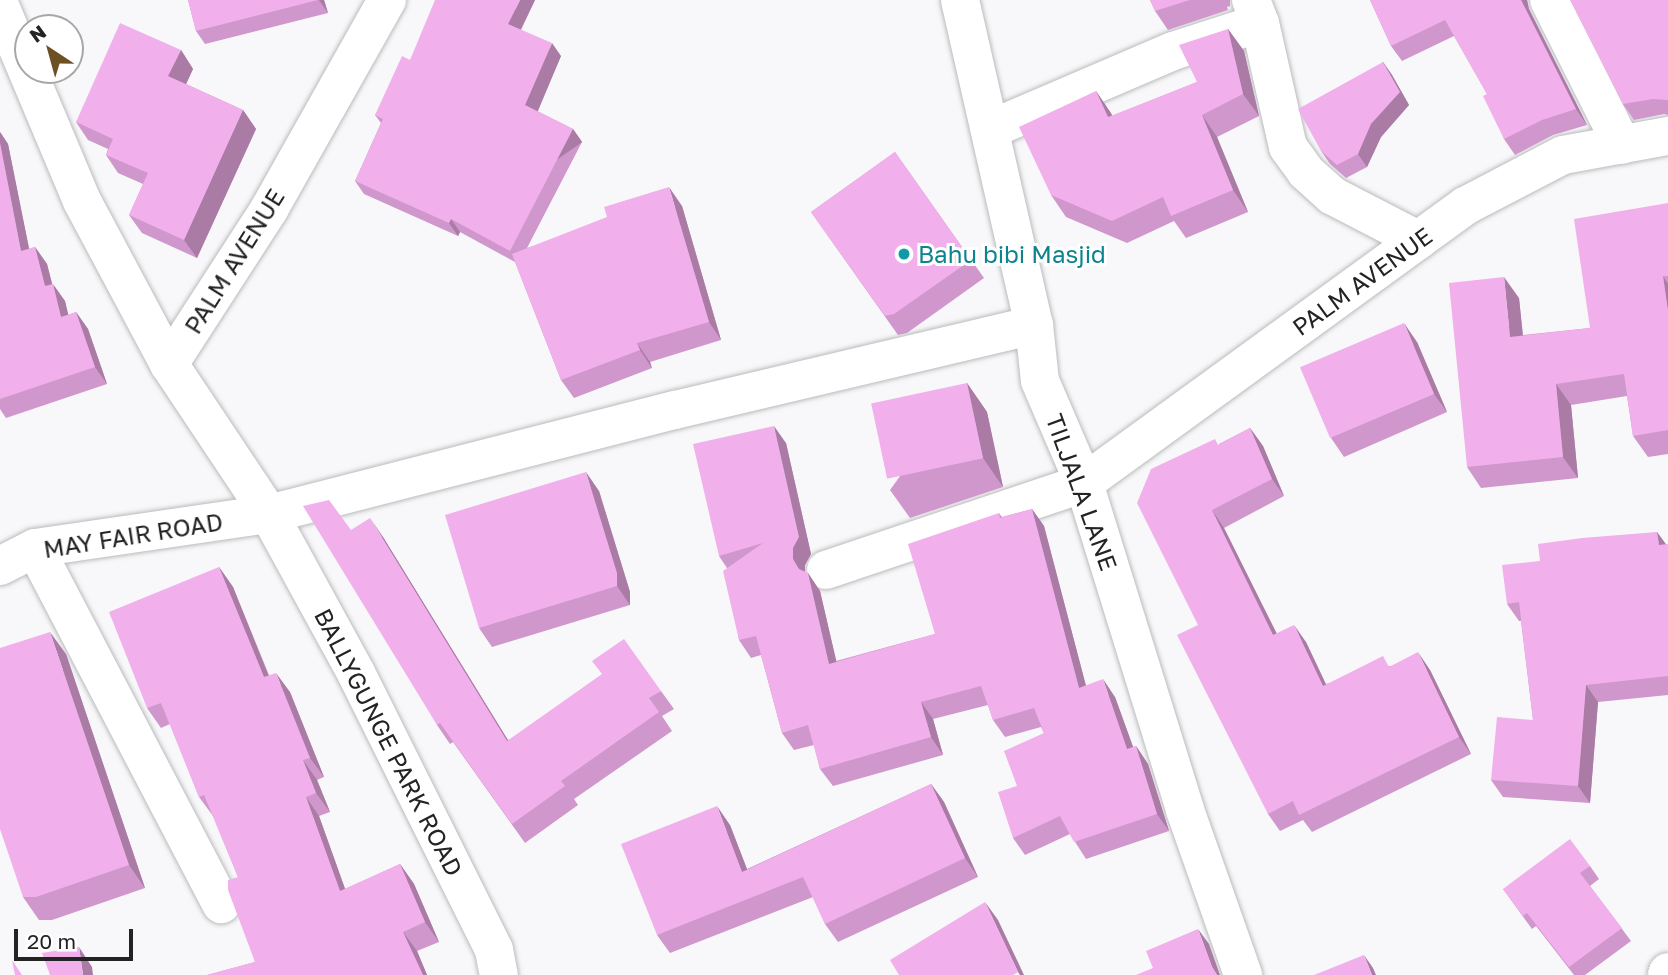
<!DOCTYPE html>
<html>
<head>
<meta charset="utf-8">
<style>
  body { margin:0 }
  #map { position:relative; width:1668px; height:975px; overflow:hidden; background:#f8f8fa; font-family:"Golos Text",sans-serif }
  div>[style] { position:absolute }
  .roads { filter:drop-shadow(0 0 2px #babbbd) drop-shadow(0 0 2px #babbbd) }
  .minor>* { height:38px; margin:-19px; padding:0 19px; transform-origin:19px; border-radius:19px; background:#fff }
  .wall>* { inset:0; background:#cf97cb }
  .shaded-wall>* { inset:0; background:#a97ba5; transform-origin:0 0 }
  .building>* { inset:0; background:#f1b0ec; transform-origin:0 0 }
  .dots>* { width:19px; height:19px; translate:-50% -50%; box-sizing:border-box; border:4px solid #fff; border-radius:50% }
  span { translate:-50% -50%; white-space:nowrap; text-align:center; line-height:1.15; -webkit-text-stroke:6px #fff; paint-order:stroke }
  .culture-label { font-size:24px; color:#0d838f }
  .left { translate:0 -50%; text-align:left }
  .street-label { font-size:24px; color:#232324 }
  .north { position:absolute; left:14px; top:14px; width:70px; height:70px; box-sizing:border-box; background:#fff; border:2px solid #a7a7a7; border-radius:50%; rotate:324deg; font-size:19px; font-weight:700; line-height:28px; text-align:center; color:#232324 }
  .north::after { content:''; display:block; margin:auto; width:24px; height:32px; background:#6d5023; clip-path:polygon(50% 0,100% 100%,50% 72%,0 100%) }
  .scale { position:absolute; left:14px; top:929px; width:119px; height:32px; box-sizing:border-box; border:4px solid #232324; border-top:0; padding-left:9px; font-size:21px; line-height:24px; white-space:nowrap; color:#232324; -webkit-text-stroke:5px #fff; paint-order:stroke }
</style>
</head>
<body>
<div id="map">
  <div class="roads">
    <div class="minor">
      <i style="left:387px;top:0;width:239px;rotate:119.4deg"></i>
      <i style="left:270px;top:208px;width:186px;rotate:122.9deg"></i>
      <i style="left:169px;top:364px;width:180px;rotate:56.3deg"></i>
      <i style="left:269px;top:514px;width:181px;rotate:61.3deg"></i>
      <i style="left:356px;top:673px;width:309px;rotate:63.5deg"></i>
      <i style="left:494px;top:950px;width:25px;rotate:79deg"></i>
      <i style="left:960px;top:0;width:333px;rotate:77.2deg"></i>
      <i style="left:1034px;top:325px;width:56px;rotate:83.9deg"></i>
      <i style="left:1040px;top:381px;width:111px;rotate:66.7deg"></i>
      <i style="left:1084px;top:483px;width:342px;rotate:72.8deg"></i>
      <i style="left:1185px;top:810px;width:175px;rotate:70.6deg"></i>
      <i style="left:1251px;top:0;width:25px;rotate:69deg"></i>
      <i style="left:1260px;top:23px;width:127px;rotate:77.3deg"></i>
      <i style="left:1288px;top:147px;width:31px;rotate:54deg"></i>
      <i style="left:1306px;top:172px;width:36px;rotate:42deg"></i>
      <i style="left:1333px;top:196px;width:96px;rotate:27.4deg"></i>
      <i style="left:1549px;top:0;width:162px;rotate:63.3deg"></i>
      <i style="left:0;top:6px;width:212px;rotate:67.2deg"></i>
      <i style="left:82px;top:201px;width:185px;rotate:61.9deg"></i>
      <i style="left:991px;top:129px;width:198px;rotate:-23.2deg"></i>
      <i style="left:1173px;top:51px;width:91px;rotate:-17.8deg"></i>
      <i style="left:35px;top:548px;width:402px;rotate:62.4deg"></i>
      <i style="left:0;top:566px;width:39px;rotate:-27deg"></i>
      <i style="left:35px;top:548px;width:236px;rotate:-8.3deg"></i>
      <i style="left:269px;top:514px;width:419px;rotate:-14.4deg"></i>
      <i style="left:675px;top:410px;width:369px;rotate:-13.3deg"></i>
      <i style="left:826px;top:570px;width:272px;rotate:-18.6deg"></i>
      <i style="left:1084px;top:483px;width:471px;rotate:-36deg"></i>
      <i style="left:1465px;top:206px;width:110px;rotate:-27.5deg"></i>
      <i style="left:1563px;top:155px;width:107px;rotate:-10.3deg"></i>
      <i style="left:1667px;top:975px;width:3px;rotate:-72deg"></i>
    </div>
  </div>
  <div class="wall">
    <i style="clip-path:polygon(188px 0,324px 0,328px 13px,205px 44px,196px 31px)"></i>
    <i style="clip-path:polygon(535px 0,521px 30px,561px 56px,537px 111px,573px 129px,582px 142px,527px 248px,682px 206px,721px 340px,650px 362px,652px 368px,574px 398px,561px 380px,515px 262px,460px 232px,458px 236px,364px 194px,355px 181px,381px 123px,375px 115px,410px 60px)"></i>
    <i style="clip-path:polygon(1150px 0,1230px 0,1230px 6px,1227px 7px,1228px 10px,1168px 30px,1155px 11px)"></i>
    <i style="clip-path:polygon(1370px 0,1527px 0,1529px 9px,1587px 125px,1553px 135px,1515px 155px,1504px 139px,1487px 94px,1454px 36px,1402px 61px,1391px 46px)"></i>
    <i style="clip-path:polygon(1668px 0,1668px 115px,1664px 114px,1634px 120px,1623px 104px)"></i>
    <i style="clip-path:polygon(1228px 29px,1244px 51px,1259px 116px,1217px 137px,1248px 212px,1186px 238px,1174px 221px,1127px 243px,1066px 217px,1051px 195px,1096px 91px,1112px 116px,1197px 82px)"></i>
    <i style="clip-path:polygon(181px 50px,193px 69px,186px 84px,243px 110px,256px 129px,197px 258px,142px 233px,129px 215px,143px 184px,118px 173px,106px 155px,108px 149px,88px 140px,76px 122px)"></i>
    <i style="clip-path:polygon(1383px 62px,1392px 75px,1409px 105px,1381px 137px,1367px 167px,1346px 178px,1330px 164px,1321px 151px)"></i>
    <i style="clip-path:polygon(0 132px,8px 144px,29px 249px,35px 247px,47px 264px,52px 284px,65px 301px,68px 315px,76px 312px,88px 329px,107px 384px,6px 418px,0 409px)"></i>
    <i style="clip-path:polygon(895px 152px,984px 278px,907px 333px,898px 335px,811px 212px)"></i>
    <i style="clip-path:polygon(1668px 203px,1668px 454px,1648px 457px,1633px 436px,1627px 396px,1571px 405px,1578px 478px,1481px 488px,1467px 467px,1519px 298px,1523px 335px,1590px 328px)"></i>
    <i style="clip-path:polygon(1417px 342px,1447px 412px,1344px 457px,1331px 438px)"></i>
    <i style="clip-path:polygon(967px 383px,987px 412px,1003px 487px,910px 518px,890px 490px)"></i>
    <i style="clip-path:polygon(1250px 428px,1263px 446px,1284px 496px,1224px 528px,1276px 633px,1306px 642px,1326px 684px,1390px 666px,1430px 670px,1471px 754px,1312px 832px,1303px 820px,1280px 831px,1268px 814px,1198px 625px,1219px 444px)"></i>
    <i style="clip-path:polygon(786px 443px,811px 554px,805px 565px,805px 572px,808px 573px,820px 591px,836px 661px,935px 634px,999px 513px,1002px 517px,1032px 509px,1044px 526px,1086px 686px,1115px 697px,1133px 747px,1136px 746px,1148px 764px,1169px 831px,1086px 859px,1070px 834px,1025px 855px,1013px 838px,1017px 786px,1044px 733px,1041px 727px,1005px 737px,993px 720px,988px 705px,933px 719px,943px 755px,833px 786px,820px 769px,814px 745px,794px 750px,782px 733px,761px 655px,751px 658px,739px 640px,727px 568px,719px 556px)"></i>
    <i style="clip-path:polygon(599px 491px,630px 592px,630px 605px,492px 647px,479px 628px)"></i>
    <i style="clip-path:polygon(351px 530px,383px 537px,508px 740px,661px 691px,674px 709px,662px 716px,672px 731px,574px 799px,578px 805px,525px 843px,453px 742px,450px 744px,437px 725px)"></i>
    <i style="clip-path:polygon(1657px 532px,1666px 545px,1668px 544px,1668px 695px,1598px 702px,1590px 803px,1503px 797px,1491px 780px,1533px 720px,1521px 621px,1519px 621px,1507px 604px,1540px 561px)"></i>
    <i style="clip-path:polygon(219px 567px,233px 587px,269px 675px,290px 692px,324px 777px,317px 780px,330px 812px,319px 816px,345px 889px,400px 864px,414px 884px,439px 942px,417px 951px,427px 975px,207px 975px,255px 962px,238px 877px,213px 816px,199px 797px,170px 724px,161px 728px,147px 708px)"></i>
    <i style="clip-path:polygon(66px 654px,145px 888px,52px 920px,39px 920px,23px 897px)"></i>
    <i style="clip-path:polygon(931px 784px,944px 802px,978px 877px,838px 942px,825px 924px,813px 897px,670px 953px,657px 935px,730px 825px,747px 869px)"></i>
    <i style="clip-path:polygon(1590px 866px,1599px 879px,1590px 886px,1631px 941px,1585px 975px,1574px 975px,1536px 926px,1532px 929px,1503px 889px)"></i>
  </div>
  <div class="shaded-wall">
    <i style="clip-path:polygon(319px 0,324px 0,328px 13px)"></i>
    <i style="clip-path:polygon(520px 0,535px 0,517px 37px,508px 24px)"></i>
    <i style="clip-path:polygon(1521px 0,1527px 0,1529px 9px,1587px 125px,1576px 109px)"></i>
    <i style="clip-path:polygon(1228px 29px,1244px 51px,1259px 116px,1243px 94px)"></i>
    <i style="clip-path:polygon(552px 43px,561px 56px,535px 118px,525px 105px)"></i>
    <i style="clip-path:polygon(181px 50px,193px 69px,181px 95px,168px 76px)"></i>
    <i style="clip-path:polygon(1383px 62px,1392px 75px,1409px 105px,1381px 137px,1367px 167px,1358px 154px)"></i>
    <i style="clip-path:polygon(1096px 91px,1111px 113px,1124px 140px,1108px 117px)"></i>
    <i style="clip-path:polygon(243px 110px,256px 129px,197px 258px,184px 240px)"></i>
    <i style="clip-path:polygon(1202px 115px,1217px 137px,1248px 212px,1233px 190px)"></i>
    <i style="left:573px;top:129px;width:16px;height:137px;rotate:55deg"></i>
    <i style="clip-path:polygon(0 132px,8px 144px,33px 268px,21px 251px,0 143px)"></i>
    <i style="clip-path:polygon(669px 187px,682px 206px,721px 340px,709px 322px)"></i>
    <i style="clip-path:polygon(451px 219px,460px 232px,458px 236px,449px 223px)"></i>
    <i style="clip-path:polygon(35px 247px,47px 264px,57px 303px,45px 286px)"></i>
    <i style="clip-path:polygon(1663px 276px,1668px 284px,1668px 311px)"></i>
    <i style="clip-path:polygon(1504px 277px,1519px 298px,1525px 358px,1510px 337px)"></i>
    <i style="clip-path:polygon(53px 284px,65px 301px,73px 334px,61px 317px)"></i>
    <i style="clip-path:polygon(76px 312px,88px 329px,107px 384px,95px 367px)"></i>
    <i style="clip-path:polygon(1404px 323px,1417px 342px,1447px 412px,1434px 394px)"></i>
    <i style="clip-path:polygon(637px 343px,650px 362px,652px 368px,640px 350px)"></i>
    <i style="clip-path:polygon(967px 383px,987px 412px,1003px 487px,983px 458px)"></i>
    <i style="clip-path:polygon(1556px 384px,1571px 405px,1578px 478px,1563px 457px)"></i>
    <i style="clip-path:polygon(774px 426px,786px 443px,811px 554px,805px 565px,805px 576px,808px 573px,820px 591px,841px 681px,829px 664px,793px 559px)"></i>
    <i style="clip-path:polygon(1250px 428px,1263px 446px,1284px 496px,1272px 479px)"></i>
    <i style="clip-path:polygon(586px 472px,599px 491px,630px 592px,630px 605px,617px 586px)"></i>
    <i style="clip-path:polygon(1032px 509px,1044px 526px,1091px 705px,1079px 688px)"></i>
    <i style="clip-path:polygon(1212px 510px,1224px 528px,1286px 652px,1273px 635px)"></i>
    <i style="clip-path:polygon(370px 518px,383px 537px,520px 760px,507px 741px)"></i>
    <i style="clip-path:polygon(1657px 532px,1668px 547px,1659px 545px)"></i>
    <i style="clip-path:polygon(219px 567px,233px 587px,277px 697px,264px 677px)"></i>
    <i style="clip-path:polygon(1294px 625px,1306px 642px,1335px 704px,1323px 686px)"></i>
    <i style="clip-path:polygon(50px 632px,66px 654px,145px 888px,129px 865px)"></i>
    <i style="clip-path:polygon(1418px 652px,1430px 670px,1471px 754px,1459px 737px)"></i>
    <i style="clip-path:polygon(276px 673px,290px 692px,324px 777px,310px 758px)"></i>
    <i style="clip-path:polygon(1103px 679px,1115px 697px,1140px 766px,1127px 749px)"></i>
    <i style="clip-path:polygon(1586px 685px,1598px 702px,1590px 803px,1578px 786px)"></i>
    <i style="clip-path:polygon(921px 702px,933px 719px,943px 755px,931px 737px)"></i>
    <i style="clip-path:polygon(1136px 746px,1148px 764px,1169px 831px,1157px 814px)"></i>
    <i style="clip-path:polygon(303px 760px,317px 780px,330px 812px,316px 793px)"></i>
    <i style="clip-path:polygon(931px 784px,944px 802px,978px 877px,965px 858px)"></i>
    <i style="clip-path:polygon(306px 797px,319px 816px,353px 911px,340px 891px)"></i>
    <i style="clip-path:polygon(717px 806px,730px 825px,755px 890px,742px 872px)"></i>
    <i style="clip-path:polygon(400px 864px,414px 884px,439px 942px,425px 922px)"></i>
    <i style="clip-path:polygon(985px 902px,998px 920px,1024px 975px,1020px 975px,1018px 972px)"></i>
    <i style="clip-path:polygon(1198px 929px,1209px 944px,1220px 975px,1217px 975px,1212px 967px)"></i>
    <i style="clip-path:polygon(403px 932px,417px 951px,427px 975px,423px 975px)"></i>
    <i style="clip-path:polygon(79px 947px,92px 967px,93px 975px,83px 975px)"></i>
    <i style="clip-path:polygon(1364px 955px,1373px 968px,1376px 975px,1372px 975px)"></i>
  </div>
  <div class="building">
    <i style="clip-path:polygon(188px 0,318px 0,196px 31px)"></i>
    <i style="clip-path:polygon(435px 0,520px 0,508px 24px,552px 43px,525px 105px,573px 129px,510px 251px,451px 219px,449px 223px,355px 181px,383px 119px,375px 115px,402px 56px,410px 60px)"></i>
    <i style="clip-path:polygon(1150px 0,1190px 0,1155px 11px)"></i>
    <i style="clip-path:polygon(1370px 0,1521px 0,1576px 109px,1542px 120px,1504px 139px,1483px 96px,1487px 94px,1445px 20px,1391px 46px)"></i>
    <i style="clip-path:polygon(1570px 0,1668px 0,1668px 100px,1653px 99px,1623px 104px)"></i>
    <i style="clip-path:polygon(120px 23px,181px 50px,168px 76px,243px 110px,184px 240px,129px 215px,148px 173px,106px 155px,113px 139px,76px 122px)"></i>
    <i style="clip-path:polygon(1228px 29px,1243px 94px,1202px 115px,1233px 190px,1171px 216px,1163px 197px,1112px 221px,1051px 195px,1019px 127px,1096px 91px,1108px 117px,1197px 82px,1179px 45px)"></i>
    <i style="clip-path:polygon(1383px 62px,1400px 92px,1371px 124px,1358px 154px,1337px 165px,1321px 151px,1298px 109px)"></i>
    <i style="clip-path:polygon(0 143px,21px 251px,35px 247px,45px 286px,53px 284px,61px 317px,76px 312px,95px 367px,0 399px)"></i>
    <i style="clip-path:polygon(895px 152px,971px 260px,894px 314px,885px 316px,811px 212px)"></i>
    <i style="clip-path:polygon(669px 187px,709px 322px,637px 343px,640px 350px,561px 380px,512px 254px,607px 217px,604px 207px)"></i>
    <i style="clip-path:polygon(1668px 203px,1668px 276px,1663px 276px,1668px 311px,1668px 430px,1633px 436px,1624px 374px,1556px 384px,1563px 457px,1467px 467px,1449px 283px,1504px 277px,1510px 337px,1590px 328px,1574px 219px)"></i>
    <i style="left:1404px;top:323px;width:77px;height:113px;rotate:67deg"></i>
    <i style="left:967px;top:383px;width:77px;height:98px;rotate:78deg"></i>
    <i style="clip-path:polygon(774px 426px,799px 537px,793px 548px,793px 559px,799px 569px,808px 573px,829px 664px,935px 634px,908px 544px,999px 513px,1000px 518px,1032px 509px,1079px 688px,1103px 679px,1127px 749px,1136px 746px,1157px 814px,1074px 842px,1060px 816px,1013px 838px,998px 792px,1017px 786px,1004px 751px,1044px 733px,1034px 708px,993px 720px,981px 686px,921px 702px,931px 737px,820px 769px,808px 725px,782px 733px,756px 636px,739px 640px,723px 571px,763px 543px,719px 556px,693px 444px)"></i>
    <i style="clip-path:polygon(1250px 428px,1272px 479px,1212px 510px,1273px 635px,1294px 625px,1323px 686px,1383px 656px,1389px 667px,1418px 652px,1459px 737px,1299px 815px,1293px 801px,1268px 814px,1177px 635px,1198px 625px,1137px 503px,1151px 469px,1215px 439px,1218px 445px)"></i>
    <i style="clip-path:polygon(586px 472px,617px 573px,617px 586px,479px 628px,445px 515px)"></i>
    <i style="clip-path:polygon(329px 500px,351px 530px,370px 518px,507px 741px,602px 674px,592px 661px,624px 639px,661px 691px,649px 698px,659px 712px,561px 781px,565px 786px,512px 824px,440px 723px,437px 725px,303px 506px)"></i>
    <i style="clip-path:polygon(1657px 532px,1659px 545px,1668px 544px,1668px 676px,1586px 685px,1578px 786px,1491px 780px,1497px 717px,1533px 720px,1519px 602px,1507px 604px,1502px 565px,1540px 561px,1538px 544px,1582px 538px)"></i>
    <i style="clip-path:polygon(219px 567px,264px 677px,276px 673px,310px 758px,303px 760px,316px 793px,306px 797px,340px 891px,400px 864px,425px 922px,403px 932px,423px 975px,207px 975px,255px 962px,228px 890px,228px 880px,238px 877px,204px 795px,199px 797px,161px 703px,147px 708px,109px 612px)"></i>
    <i style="clip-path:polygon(50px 632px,129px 865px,36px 897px,23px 897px,0 829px,0 648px)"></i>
    <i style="clip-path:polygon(931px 784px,965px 858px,825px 924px,803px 877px,657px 935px,621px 844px,717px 806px,742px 872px)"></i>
    <i style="clip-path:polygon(1570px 839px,1590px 866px,1580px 873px,1622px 928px,1569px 967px,1527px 913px,1523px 916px,1503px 889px)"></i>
    <i style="clip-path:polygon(985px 902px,1018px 972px,1013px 975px,899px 975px,890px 960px)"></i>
    <i style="clip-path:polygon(1198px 929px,1212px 967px,1217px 975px,1136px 975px,1153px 968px,1146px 951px)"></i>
    <i style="clip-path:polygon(79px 947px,83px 975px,50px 975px,42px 953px)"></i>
    <i style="clip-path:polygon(1364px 955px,1372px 975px,1314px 975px)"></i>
    <i style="clip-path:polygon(12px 960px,22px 975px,15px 975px)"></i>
  </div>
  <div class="dots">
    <i style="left:904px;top:254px;background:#0f9aa8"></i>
  </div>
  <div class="culture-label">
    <span class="left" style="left:918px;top:254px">Bahu bibi Masjid</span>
  </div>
  <div class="street-label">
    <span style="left:234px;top:261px;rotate:-58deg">PALM AVENUE</span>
    <span style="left:1362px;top:281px;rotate:-36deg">PALM AVENUE</span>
    <span style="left:1082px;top:492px;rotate:70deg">TILJALA LANE</span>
    <span style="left:133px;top:535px;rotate:-9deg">MAY FAIR ROAD</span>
    <span style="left:389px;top:742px;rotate:63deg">BALLYGUNGE PARK ROAD</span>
  </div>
  <div class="north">N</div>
  <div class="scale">20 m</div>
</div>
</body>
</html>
